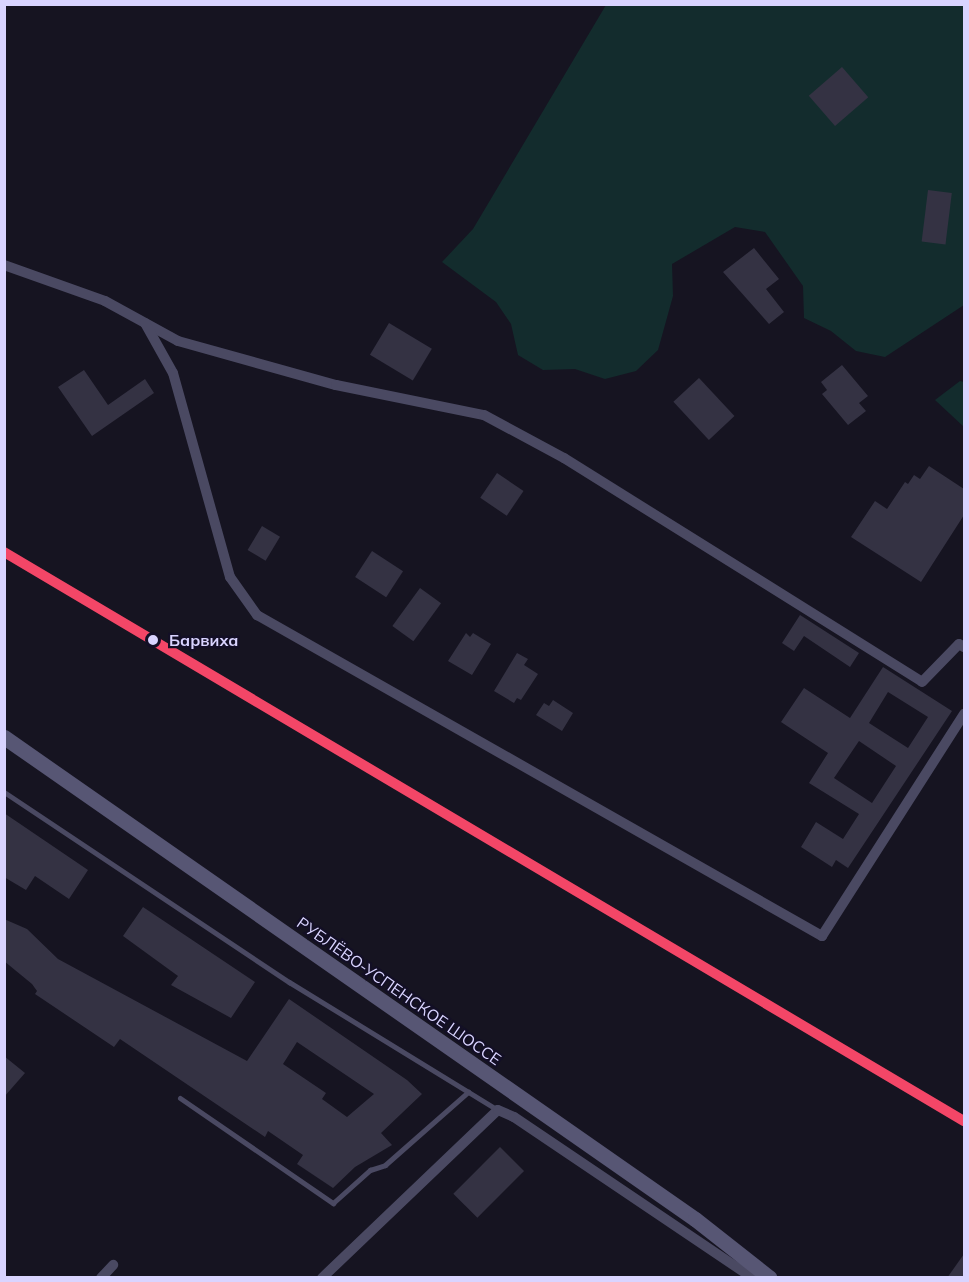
<!DOCTYPE html>
<html>
<head>
<meta charset="utf-8">
<style>
  body { margin:0 }
  #map { position:relative; width:969px; height:1282px; overflow:hidden; background:#161421; font-family:Mulish,sans-serif }
  div>[style] { position:absolute }
  .green>* { inset:0; background:#132c2d }
  .building>* { inset:0; background:#343243; transform-origin:0 0 }
  .service>* { height:5px; margin:-2.5px; padding:0 2.5px; transform-origin:2.5px; border-radius:2.5px; background:#4a4962 }
  .minor>* { height:10px; margin:-5px; padding:0 5px; transform-origin:5px; border-radius:5px; background:#4a4962 }
  .secondary>* { height:15px; margin:-7.5px; padding:0 7.5px; transform-origin:7.5px; border-radius:7.5px; background:#575674 }
  .rail-1>* { height:10px; margin:-5px; padding:0 5px; transform-origin:5px; border-radius:5px; background:#f34667 }
  .dots>* { width:16px; height:16px; translate:-50% -50%; box-sizing:border-box; border:3px solid #130f26; border-radius:50% }
  span { translate:-50% -50%; white-space:nowrap; text-align:center; line-height:1.15; -webkit-text-stroke:4.5px #130f26; paint-order:stroke }
  .stop-label { font-size:16px; color:#d9d4ff; font-weight:700 }
  .left { translate:0 -50%; text-align:left }
  .street-label { font-size:16px; color:#d9d4ff }
  .frame { position:absolute; inset:0; border:6px solid #d9d4ff; pointer-events:none }
</style>
</head>
<body>
<div id="map">
  <div class="green">
    <i style="clip-path:polygon(799px 4px,964px 5px,964px 305px,885px 357px,856px 351px,831px 331px,804px 318px,803px 286px,765px 232px,735px 227px,672px 264px,673px 296px,658px 350px,636px 371px,605px 379px,575px 369px,543px 370px,518px 355px,511px 324px,496px 302px,442px 262px,473px 229px,606px 5px)"></i>
    <i style="clip-path:polygon(960px 381px,964px 382px,964px 427px,935px 400px)"></i>
  </div>
  <div class="building">
    <i style="left:842px;top:67px;width:40px;height:44px;rotate:49deg"></i>
    <i style="left:928px;top:190px;width:24px;height:52px;rotate:7deg"></i>
    <i style="clip-path:polygon(754px 248px,779px 279px,766px 289px,784px 312px,769px 324px,723px 272px)"></i>
    <i style="left:389px;top:323px;width:50px;height:37px;rotate:31deg"></i>
    <i style="clip-path:polygon(842px 365px,868px 396px,859px 403px,866px 411px,848px 425px,822px 394px,827px 390px,821px 382px)"></i>
    <i style="clip-path:polygon(84px 370px,108px 405px,145px 379px,154px 393px,92px 436px,58px 387px)"></i>
    <i style="left:699px;top:378px;width:52px;height:35px;rotate:47deg"></i>
    <i style="clip-path:polygon(929px 466px,964px 489px,964px 515px,921px 582px,851px 537px,875px 501px,887px 509px,905px 482px,908px 484px,914px 475px,920px 479px)"></i>
    <i style="left:497px;top:473px;width:32px;height:30px;rotate:34deg"></i>
    <i style="left:262px;top:526px;width:21px;height:28px;rotate:31deg"></i>
    <i style="left:372px;top:551px;width:37px;height:31px;rotate:33deg"></i>
    <i style="left:420px;top:588px;width:26px;height:47px;rotate:36deg"></i>
    <i style="clip-path:polygon(800px 615px,859px 653px,850px 667px,804px 636px,794px 651px,782px 643px)"></i>
    <i style="clip-path:polygon(466px 633px,470px 637px,473px 633px,491px 644px,472px 675px,448px 661px)"></i>
    <i style="clip-path:polygon(517px 653px,528px 659px,524px 665px,538px 674px,521px 700px,517px 698px,514px 703px,494px 691px)"></i>
    <i style="clip-path:polygon(evenodd,883px 667px,952px 711px,848px 868px,836px 860px,832px 867px,801px 847px,816px 822px,843px 839px,859px 814px,809px 783px,828px 753px,781px 722px,804px 688px,850px 718px,883px 667px,888px 692px,928px 717px,908px 748px,869px 723px,888px 692px,883px 667px,859px 741px,896px 766px,872px 803px,834px 778px,859px 741px)"></i>
    <i style="clip-path:polygon(553px 700px,573px 713px,562px 731px,536px 715px,544px 703px,549px 706px)"></i>
    <i style="clip-path:polygon(4px 813px,88px 870px,69px 899px,35px 876px,26px 890px,4px 877px)"></i>
    <i style="clip-path:polygon(143px 907px,255px 982px,231px 1018px,171px 985px,178px 976px,123px 936px)"></i>
    <i style="clip-path:polygon(evenodd,4px 919px,27px 929px,58px 959px,247px 1061px,289px 999px,407px 1080px,422px 1094px,381px 1133px,392px 1145px,355px 1167px,333px 1188px,297px 1164px,303px 1155px,268px 1131px,265px 1137px,120px 1039px,114px 1047px,35px 994px,37px 991px,32px 984px,4px 961px,4px 919px,297px 1042px,374px 1094px,347px 1117px,322px 1099px,326px 1093px,283px 1064px,297px 1042px)"></i>
    <i style="clip-path:polygon(4px 1056px,25px 1073px,4px 1097px)"></i>
    <i style="left:500px;top:1147px;width:34px;height:66px;rotate:45deg"></i>
    <i style="clip-path:polygon(964px 1254px,964px 1278px,947px 1278px)"></i>
  </div>
  <div class="service">
    <i style="left:4px;top:792px;width:343px;rotate:33.7deg"></i>
    <i style="left:289px;top:982px;width:245px;rotate:31.5deg"></i>
    <i style="left:180px;top:1098px;width:186px;rotate:34.5deg"></i>
    <i style="left:333px;top:1203px;width:50px;rotate:-41.7deg"></i>
    <i style="left:370px;top:1170px;width:16px;rotate:-18deg"></i>
    <i style="left:385px;top:1165px;width:111px;rotate:-41.3deg"></i>
  </div>
  <div class="minor">
    <i style="left:4px;top:265px;width:107px;rotate:19.6deg"></i>
    <i style="left:105px;top:301px;width:83px;rotate:28.7deg"></i>
    <i style="left:178px;top:341px;width:164px;rotate:15.6deg"></i>
    <i style="left:336px;top:385px;width:151px;rotate:11.5deg"></i>
    <i style="left:484px;top:415px;width:91px;rotate:28.3deg"></i>
    <i style="left:564px;top:458px;width:422px;rotate:32deg"></i>
    <i style="left:922px;top:682px;width:53px;rotate:-45.8deg"></i>
    <i style="left:959px;top:644px;width:6px;rotate:31deg"></i>
    <i style="left:145px;top:323px;width:57px;rotate:60.8deg"></i>
    <i style="left:173px;top:373px;width:212px;rotate:74.4deg"></i>
    <i style="left:230px;top:577px;width:47px;rotate:54.6deg"></i>
    <i style="left:257px;top:615px;width:650px;rotate:29.6deg"></i>
    <i style="left:822px;top:936px;width:264px;rotate:-57.4deg"></i>
    <i style="left:101px;top:1278px;width:18px;rotate:-47deg"></i>
    <i style="left:322px;top:1278px;width:243px;rotate:-43.7deg"></i>
    <i style="left:498px;top:1110px;width:17px;rotate:24deg"></i>
    <i style="left:514px;top:1117px;width:288px;rotate:34deg"></i>
  </div>
  <div class="secondary">
    <i style="left:4px;top:737px;width:842px;rotate:34.9deg"></i>
    <i style="left:695px;top:1219px;width:95px;rotate:38.2deg"></i>
  </div>
  <div class="rail-1">
    <i style="left:4px;top:552px;width:1116px;rotate:30.66deg"></i>
  </div>
  <div class="dots">
    <i style="left:153px;top:640px;background:#d9d4ff"></i>
  </div>
  <div class="stop-label">
    <span class="left" style="left:169px;top:640px">Барвиха</span>
  </div>
  <div class="street-label">
    <span style="left:399px;top:991px;rotate:35deg">РУБЛЁВО-УСПЕНСКОЕ ШОССЕ</span>
  </div>
  <div class="frame"></div>
</div>
</body>
</html>
